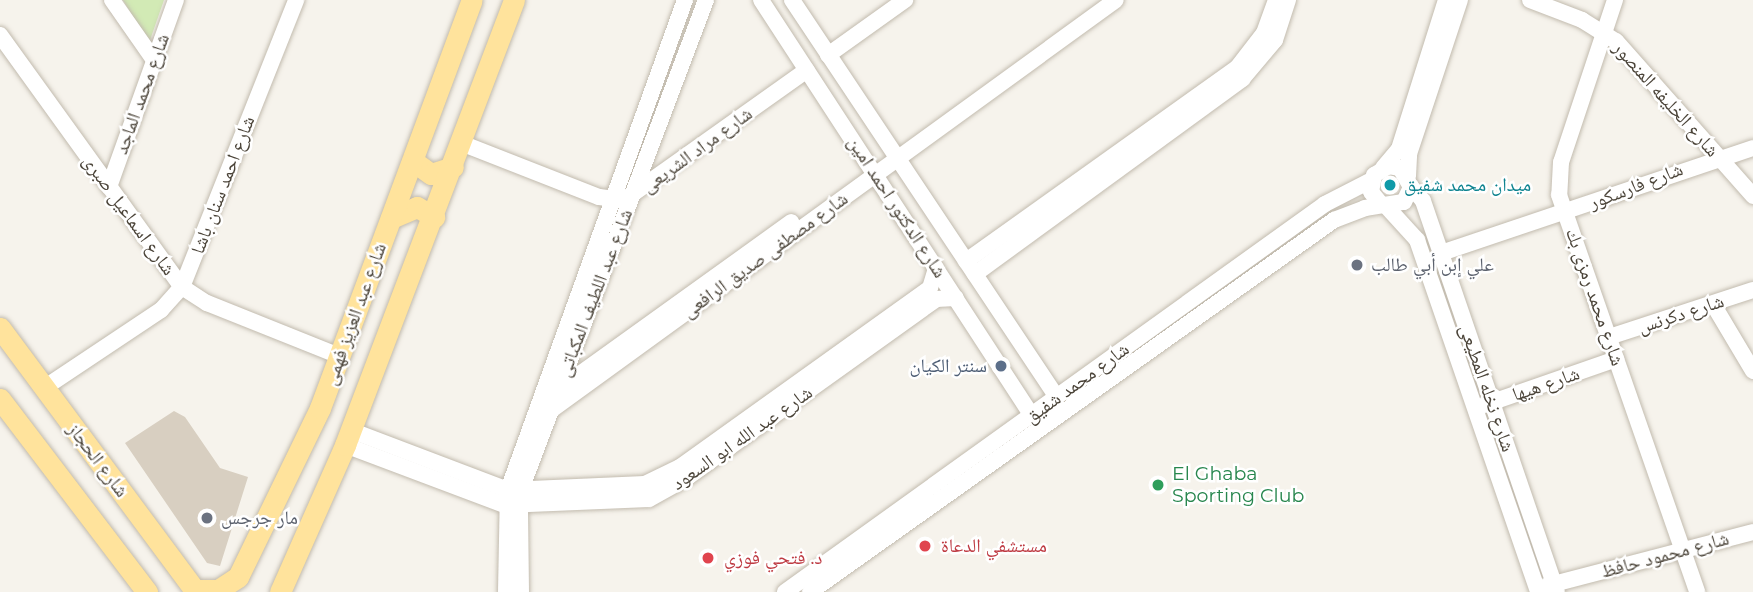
<!DOCTYPE html>
<html>
<head>
<meta charset="utf-8">
<style>
  body { margin:0 }
  #map { position:relative; width:1753px; height:592px; overflow:hidden; background:#f6f3ec; font-family:Montserrat,"Noto Naskh Arabic",sans-serif }
  div>[style] { position:absolute }
  .green>* { inset:0; background:#d2eab5 }
  .building>* { inset:0; background:#d8cfc1 }
  .roads { filter:drop-shadow(0 0 2px #c2bbae) drop-shadow(0 0 2px #c2bbae) }
  .minor>* { height:16px; margin:-8px; padding:0 8px; transform-origin:8px; border-radius:8px; background:#fff }
  .major>* { height:21px; margin:-10.5px; padding:0 10.5px; transform-origin:10.5px; border-radius:10.5px; background:#ffe39c }
  .dots>* { width:19px; height:19px; translate:-50% -50%; box-sizing:border-box; border:4px solid #fff; border-radius:50% }
  span { translate:-50% -50%; white-space:nowrap; text-align:center; line-height:1.15; -webkit-text-stroke:5px #fff; paint-order:stroke }
  .street-label { font-size:19px; color:#4b4439 }
  .culture-label { font-size:19px; color:#0d838f }
  .left { translate:0 -50%; text-align:left }
  .worship-label { font-size:19px; color:#5b616d }
  .service-label { font-size:19px; color:#4e5e75 }
  .right { translate:-100% -50%; text-align:right }
  .leisure-label { font-size:19px; color:#27864d }
  .health-label { font-size:19px; color:#be3a42 }
</style>
</head>
<body>
<div id="map">
  <div class="green">
    <i style="clip-path:polygon(123px 0,164px 0,149px 43px)"></i>
  </div>
  <div class="building">
    <i style="clip-path:polygon(174px 411px,185px 417px,220px 468px,248px 477px,220px 566px,207px 563px,125px 443px)"></i>
  </div>
  <div class="roads">
    <div class="minor">
      <i style="left:112px;top:0;width:73px;rotate:55deg"></i>
      <i style="left:761px;top:0;width:496px;rotate:56.9deg"></i>
      <i style="left:792px;top:0;width:477px;rotate:56.3deg"></i>
      <i style="left:1530px;top:0;width:56px;rotate:21deg"></i>
      <i style="left:1582px;top:20px;width:40px;rotate:32deg"></i>
      <i style="left:1616px;top:41px;width:207px;rotate:48.5deg"></i>
      <i style="left:1615px;top:0;width:171px;rotate:108.4deg"></i>
      <i style="left:1561px;top:162px;width:33px;rotate:93deg"></i>
      <i style="left:1559px;top:195px;width:420px;rotate:70.8deg"></i>
      <i style="left:0;top:35px;width:311px;rotate:54.2deg"></i>
      <i style="left:182px;top:287px;width:30px;rotate:33deg"></i>
      <i style="left:207px;top:303px;width:145px;rotate:21.8deg"></i>
      <i style="left:828px;top:55px;width:95px;rotate:-35.5deg"></i>
      <i style="left:461px;top:143px;width:148px;rotate:21.4deg"></i>
      <i style="left:599px;top:197px;width:25px;rotate:7deg"></i>
      <i style="left:624px;top:200px;width:224px;rotate:-35.4deg"></i>
      <i style="left:1383px;top:168px;width:25px;rotate:-50deg"></i>
      <i style="left:1399px;top:149px;width:156px;rotate:-72.5deg"></i>
      <i style="left:1408px;top:176px;width:22px;rotate:-87deg"></i>
      <i style="left:1409px;top:154px;width:162px;rotate:-71.7deg"></i>
      <i style="left:109px;top:187px;width:199px;rotate:-70.3deg"></i>
      <i style="left:1411px;top:187px;width:18px;rotate:49deg"></i>
      <i style="left:1423px;top:201px;width:413px;rotate:71.1deg"></i>
      <i style="left:1387px;top:207px;width:45px;rotate:47.7deg"></i>
      <i style="left:1417px;top:240px;width:372px;rotate:71deg"></i>
      <i style="left:1441px;top:253px;width:329px;rotate:-18.6deg"></i>
      <i style="left:966px;top:261px;width:333px;rotate:-35.5deg"></i>
      <i style="left:1237px;top:68px;width:44px;rotate:-52.4deg"></i>
      <i style="left:1264px;top:33px;width:35px;rotate:-70deg"></i>
      <i style="left:975px;top:274px;width:331px;rotate:-36.1deg"></i>
      <i style="left:1242px;top:79px;width:51px;rotate:-49.8deg"></i>
      <i style="left:1275px;top:40px;width:42px;rotate:-72deg"></i>
      <i style="left:1713px;top:304px;width:78px;rotate:59.2deg"></i>
      <i style="left:1609px;top:337px;width:151px;rotate:-18.1deg"></i>
      <i style="left:547px;top:385px;width:13px;rotate:18deg"></i>
      <i style="left:559px;top:389px;width:286px;rotate:-35.7deg"></i>
      <i style="left:44px;top:388px;width:141px;rotate:-33.7deg"></i>
      <i style="left:161px;top:310px;width:31px;rotate:-48deg"></i>
      <i style="left:182px;top:287px;width:309px;rotate:-68.3deg"></i>
      <i style="left:1484px;top:405px;width:140px;rotate:-19.2deg"></i>
      <i style="left:550px;top:411px;width:699px;rotate:-35.99deg"></i>
      <i style="left:350px;top:430px;width:169px;rotate:20.8deg"></i>
      <i style="left:508px;top:490px;width:137px;rotate:-2.5deg"></i>
      <i style="left:645px;top:484px;width:39px;rotate:-26deg"></i>
      <i style="left:680px;top:467px;width:307px;rotate:-35.6deg"></i>
      <i style="left:930px;top:288px;width:21px;rotate:-73deg"></i>
      <i style="left:345px;top:445px;width:171px;rotate:20.6deg"></i>
      <i style="left:505px;top:505px;width:144px;rotate:-2.4deg"></i>
      <i style="left:649px;top:499px;width:41px;rotate:-29.1deg"></i>
      <i style="left:685px;top:479px;width:309px;rotate:-35.6deg"></i>
      <i style="left:936px;top:299px;width:20px;rotate:-3deg"></i>
      <i style="left:1546px;top:586px;width:214px;rotate:-14.6deg"></i>
      <i style="left:506px;top:592px;width:102px;rotate:-88.9deg"></i>
      <i style="left:508px;top:490px;width:521px;rotate:-70.14deg"></i>
      <i style="left:521px;top:592px;width:84px;rotate:-90.7deg"></i>
      <i style="left:520px;top:508px;width:29px;rotate:-80deg"></i>
      <i style="left:525px;top:479px;width:512px;rotate:-69.3deg"></i>
      <i style="left:785px;top:592px;width:665px;rotate:-35.7deg"></i>
      <i style="left:1325px;top:204px;width:53px;rotate:-27.1deg"></i>
      <i style="left:810px;top:592px;width:643px;rotate:-35.37deg"></i>
      <i style="left:1334px;top:220px;width:33px;rotate:-21deg"></i>
      <i style="left:1365px;top:208px;width:39px;rotate:-9deg"></i>
      <i style="left:1404px;top:202px;width:17px;rotate:-65deg"></i>
      <i style="left:1411px;top:187px;width:22px;rotate:-120deg"></i>
      <i style="left:1400px;top:168px;width:11px;rotate:-170deg"></i>
      <i style="left:1389px;top:166px;width:17px;rotate:149deg"></i>
      <i style="left:1374px;top:175px;width:17px;rotate:100deg"></i>
      <i style="left:1371px;top:192px;width:17px;rotate:50deg"></i>
    </div>
    <div class="major">
      <i style="left:413px;top:161px;width:22px;rotate:36deg"></i>
      <i style="left:431px;top:174px;width:23px;rotate:-18deg"></i>
      <i style="left:391px;top:218px;width:28px;rotate:-23deg"></i>
      <i style="left:417px;top:207px;width:20px;rotate:30deg"></i>
      <i style="left:0;top:328px;width:329px;rotate:53.4deg"></i>
      <i style="left:0;top:399px;width:243px;rotate:52.7deg"></i>
      <i style="left:195px;top:590px;width:23px"></i>
      <i style="left:218px;top:590px;width:24px;rotate:-33deg"></i>
      <i style="left:238px;top:577px;width:188px;rotate:-64.1deg"></i>
      <i style="left:320px;top:408px;width:435px;rotate:-69.6deg"></i>
      <i style="left:280px;top:592px;width:161px;rotate:-66.1deg"></i>
      <i style="left:345px;top:445px;width:476px;rotate:-69.2deg"></i>
    </div>
  </div>
  <div class="dots">
    <i style="left:1390px;top:185px;background:#0f9aa8"></i>
    <i style="left:1357px;top:265px;background:#6b7280"></i>
    <i style="left:1001px;top:366px;background:#5c6f8a"></i>
    <i style="left:1158px;top:485px;background:#2e9e5b"></i>
    <i style="left:207px;top:518px;background:#6b7280"></i>
    <i style="left:925px;top:546px;background:#e0444e"></i>
    <i style="left:708px;top:558px;background:#e0444e"></i>
  </div>
  <div class="street-label">
    <span style="left:142px;top:94px;rotate:-70deg">شارع محمد الماجد</span>
    <span style="left:1666px;top:99px;rotate:48deg">شارع الخليفه المنصور</span>
    <span style="left:697px;top:150px;rotate:-36deg">شارع مراد الشريعى</span>
    <span style="left:223px;top:185px;rotate:-69deg">شارع احمد سنان باشا</span>
    <span style="left:1636px;top:186px;rotate:-21deg">شارع فارسكور</span>
    <span style="left:897px;top:207px;rotate:57deg">شارع الدكتور احمد امين</span>
    <span style="left:129px;top:215px;rotate:54deg">شارع اسماعيل صبرى</span>
    <span style="left:765px;top:255px;rotate:-36deg">شارع مصطفى صديق الرافعى</span>
    <span style="left:595px;top:293px;rotate:-69deg">شارع عبد اللطيف المكباتى</span>
    <span style="left:1595px;top:297px;rotate:71deg">شارع محمد رمزى بك</span>
    <span style="left:355px;top:314px;rotate:-70deg">شارع عبد العزيز فهمى</span>
    <span style="left:1681px;top:314px;rotate:-18deg">شارع دكرنس</span>
    <span style="left:1077px;top:383px;rotate:-36deg">شارع محمد شفيق</span>
    <span style="left:1546px;top:384px;rotate:-19deg">شارع هيها</span>
    <span style="left:1487px;top:388px;rotate:71deg">شارع نخله المطيعى</span>
    <span style="left:742px;top:438px;rotate:-35deg">شارع عبد الله ابو السعود</span>
    <span style="left:98px;top:460px;rotate:53deg">شارع الحجاز</span>
    <span style="left:1665px;top:555px;rotate:-15deg">شارع محمود حافظ</span>
  </div>
  <div class="culture-label">
    <span class="left" style="left:1404px;top:185px">ميدان محمد شفيق</span>
  </div>
  <div class="worship-label">
    <span class="left" style="left:1371px;top:265px">علي إبن أبي طالب</span>
    <span class="left" style="left:221px;top:518px">مار جرجس</span>
  </div>
  <div class="service-label">
    <span class="right" style="left:987px;top:366px">سنتر الكيان</span>
  </div>
  <div class="leisure-label">
    <span class="left" style="left:1172px;top:485px">El Ghaba<br>Sporting Club</span>
  </div>
  <div class="health-label">
    <span class="left" style="left:941px;top:546px">مستشفي الدعاة</span>
    <span class="left" style="left:724px;top:558px">د. فتحي فوزي</span>
  </div>
</div>
</body>
</html>
